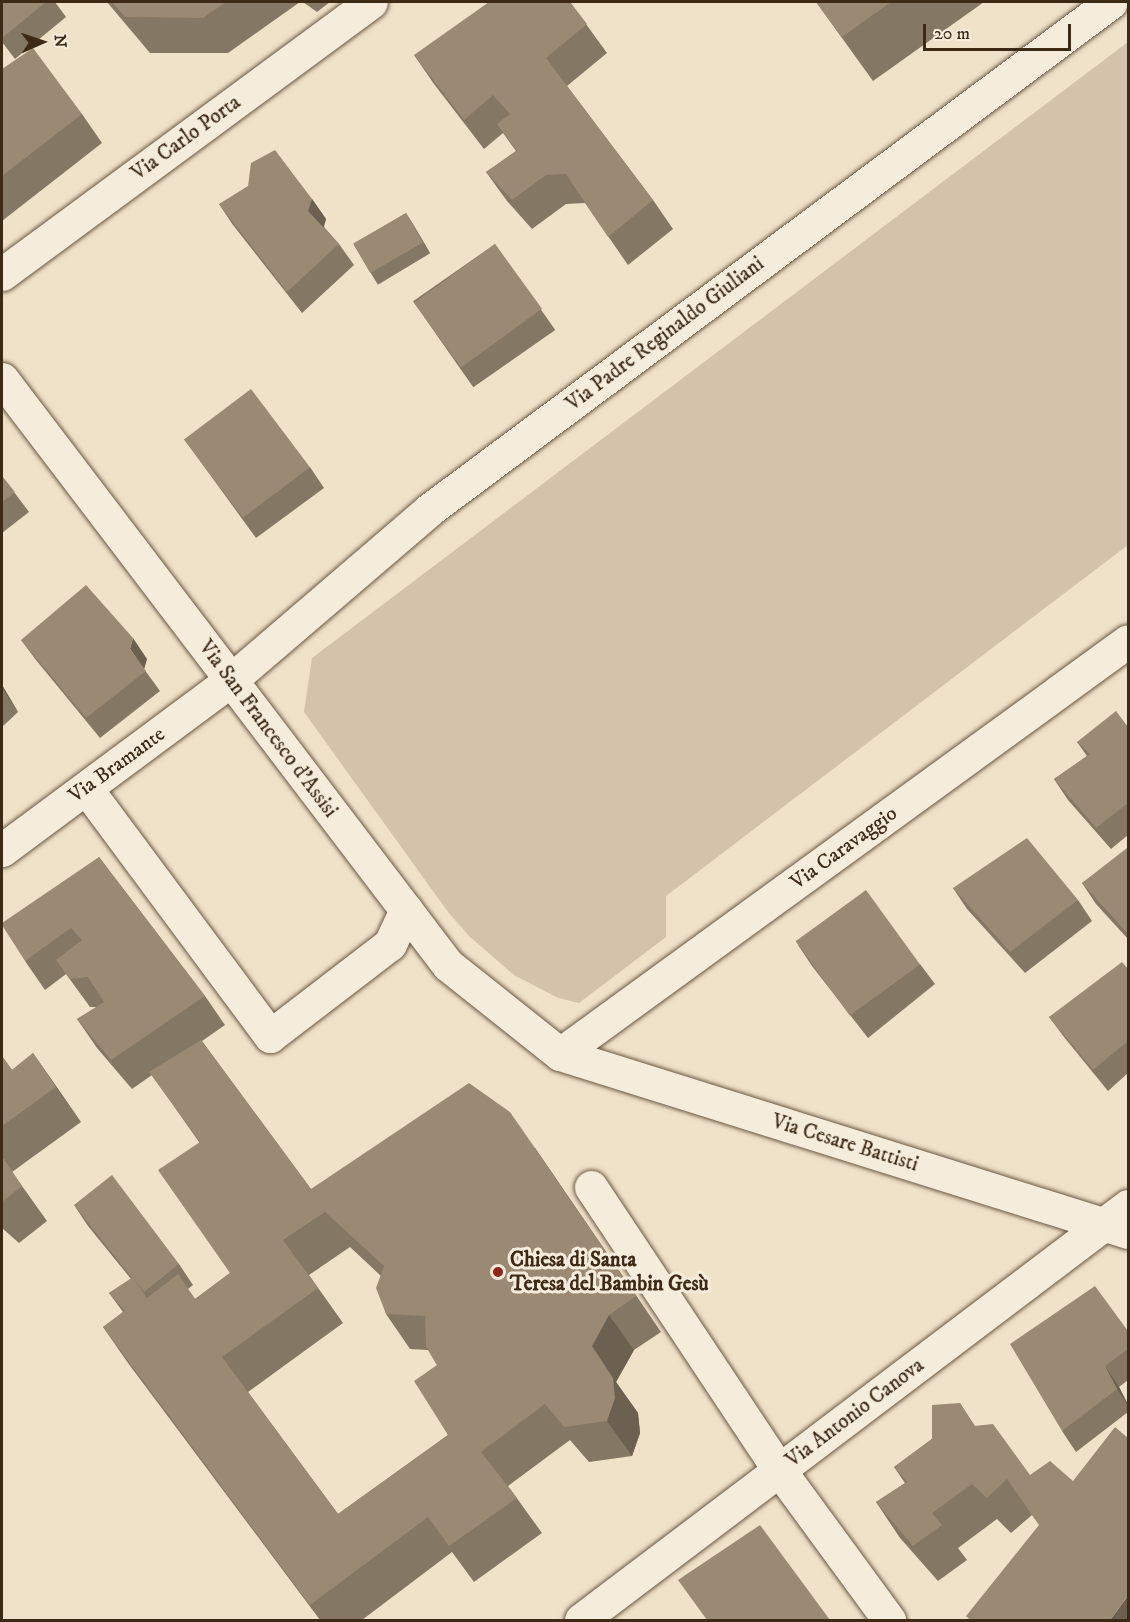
<!DOCTYPE html>
<html>
<head>
<meta charset="utf-8">
<style>
  body { margin:0 }
  #map { position:relative; width:1130px; height:1622px; overflow:hidden; background:#f0e2c9; font-family:"IM FELL DW Pica",serif }
  div>[style] { position:absolute }
  .green>* { inset:0; background:#d2c3aa }
  .roads { filter:drop-shadow(0 0 2px #6a5842) drop-shadow(0 0 2px #6a5842) }
  .minor>* { height:33px; margin:-16.5px; padding:0 16.5px; transform-origin:16.5px; border-radius:16.5px; background:#f5ecdc }
  .wall>* { inset:0; background:#847763; transform-origin:0 0 }
  .shaded-wall>* { inset:0; background:#6c6150 }
  .building>* { inset:0; background:#9a8a73; transform-origin:0 0 }
  .dots>* { width:16px; height:16px; translate:-50% -50%; box-sizing:border-box; border:3px solid #f5ecdc; border-radius:50% }
  span { translate:-50% -50%; white-space:nowrap; text-align:center; line-height:1.15; -webkit-text-stroke:6px #f5ecdc; paint-order:stroke }
  .street-label { font-size:21px; color:#3d2a15 }
  .poi-label { font-size:21px; color:#3d2a15; font-weight:700 }
  .left { translate:0 -50%; text-align:left }
  .frame { position:absolute; inset:0; border:3px solid #3d2a15; pointer-events:none }
  .north { position:absolute; left:12px; top:12px; width:60px; height:60px; -webkit-text-stroke:4px #f5ecdc; paint-order:stroke; rotate:87deg; font-size:16px; font-weight:700; line-height:24px; text-align:center; color:#3d2a15 }
  .north::after { content:''; display:block; margin:auto; width:21px; height:27px; background:#3d2a15; clip-path:polygon(50% 0,100% 100%,50% 72%,0 100%) }
  .scale { position:absolute; left:923px; top:24px; width:148px; height:27px; box-sizing:border-box; border:3px solid #3d2a15; border-top:0; padding-left:8px; font-size:18px; line-height:21px; white-space:nowrap; color:#3d2a15; -webkit-text-stroke:4px #f5ecdc; paint-order:stroke }
</style>
</head>
<body>
<div id="map">
  <div class="green">
    <i style="clip-path:polygon(1128px 42px,1128px 545px,666px 896px,666px 937px,579px 1003px,558px 998px,514px 975px,469px 936px,448px 912px,304px 712px,312px 658px)"></i>
  </div>
  <div class="roads">
    <div class="minor">
      <i style="left:2px;top:274px;width:458px;rotate:-36.4deg"></i>
      <i style="left:2px;top:379px;width:736px;rotate:52.73deg"></i>
      <i style="left:448px;top:965px;width:143px;rotate:38.5deg"></i>
      <i style="left:560px;top:1054px;width:595px;rotate:17.4deg"></i>
      <i style="left:86px;top:788px;width:309px;rotate:53.4deg"></i>
      <i style="left:270px;top:1036px;width:151px;rotate:-37.5deg"></i>
      <i style="left:390px;top:944px;width:38px;rotate:-65deg"></i>
      <i style="left:2px;top:850px;width:285px;rotate:-36.6deg"></i>
      <i style="left:231px;top:680px;width:261px;rotate:-40.6deg"></i>
      <i style="left:429px;top:510px;width:850px;rotate:-36.68deg"></i>
      <i style="left:560px;top:1054px;width:702px;rotate:-36.02deg"></i>
      <i style="left:591px;top:1187px;width:341px;rotate:56.4deg"></i>
      <i style="left:780px;top:1471px;width:185px;rotate:53.8deg"></i>
      <i style="left:581px;top:1620px;width:686px;rotate:-37.12deg"></i>
    </div>
  </div>
  <div class="wall">
    <i style="clip-path:polygon(2px 2px,55px 2px,66px 17px,15px 59px,2px 42px)"></i>
    <i style="clip-path:polygon(107px 2px,300px 2px,228px 53px,150px 53px)"></i>
    <i style="clip-path:polygon(303px 2px,330px 2px,317px 12px)"></i>
    <i style="clip-path:polygon(570px 2px,607px 53px,567px 86px,653px 200px,673px 229px,628px 265px,585px 203px,566px 204px,532px 229px,507px 201px,486px 172px,516px 151px,503px 133px,484px 149px,434px 84px,414px 55px)"></i>
    <i style="clip-path:polygon(816px 2px,984px 2px,873px 81px)"></i>
    <i style="clip-path:polygon(2px 69px,82px 114px,102px 143px,2px 221px)"></i>
    <i style="clip-path:polygon(312px 199px,326px 219px,324px 227px,339px 244px,354px 265px,302px 313px,233px 225px,219px 204px)"></i>
    <i style="left:406px;top:213px;width:47px;height:61px;rotate:59deg"></i>
    <i style="left:495px;top:244px;width:105px;height:100px;rotate:55deg"></i>
    <i style="clip-path:polygon(184px 439px,310px 467px,324px 488px,256px 538px)"></i>
    <i style="clip-path:polygon(2px 476px,29px 512px,2px 533px)"></i>
    <i style="clip-path:polygon(21px 640px,147px 659px,144px 669px,160px 691px,100px 738px,36px 660px)"></i>
    <i style="clip-path:polygon(2px 685px,18px 712px,2px 727px)"></i>
    <i style="clip-path:polygon(1128px 727px,1128px 835px,1111px 849px,1068px 800px,1054px 779px,1087px 756px,1077px 742px)"></i>
    <i style="clip-path:polygon(1128px 850px,1128px 939px,1096px 904px,1082px 883px)"></i>
    <i style="clip-path:polygon(evenodd,99px 857px,205px 996px,225px 1025px,202px 1041px,311px 1189px,535px 1148px,661px 1332px,634px 1350px,616px 1382px,638px 1413px,640px 1433px,632px 1456px,589px 1462px,570px 1440px,508px 1486px,542px 1533px,474px 1582px,452px 1552px,362px 1620px,320px 1620px,128px 1363px,103px 1327px,123px 1312px,109px 1293px,131px 1279px,88px 1226px,74px 1205px,179px 1264px,193px 1285px,188px 1289px,195px 1299px,230px 1273px,199px 1142px,152px 1075px,132px 1089px,97px 1048px,77px 1019px,97px 1007px,90px 1007px,66px 974px,45px 990px,25px 961px,99px 857px,350px 1247px,381px 1276px,386px 1314px,410px 1349px,428px 1350px,437px 1365px,448px 1435px,338px 1514px,248px 1392px,343px 1323px,309px 1275px,350px 1247px)"></i>
    <i style="clip-path:polygon(953px 888px,1078px 900px,1092px 921px,1025px 973px,967px 909px)"></i>
    <i style="clip-path:polygon(798px 945px,920px 964px,935px 984px,868px 1038px,812px 966px)"></i>
    <i style="clip-path:polygon(1128px 969px,1128px 1073px,1108px 1091px,1064px 1037px,1049px 1017px)"></i>
    <i style="clip-path:polygon(33px 1053px,81px 1122px,12px 1172px,47px 1221px,19px 1243px,2px 1228px,2px 1056px,12px 1070px)"></i>
    <i style="clip-path:polygon(1128px 1331px,1128px 1380px,1119px 1387px,1128px 1404px,1128px 1412px,1076px 1452px,1062px 1431px)"></i>
    <i style="clip-path:polygon(960px 1403px,1039px 1525px,1032px 1515px,1011px 1533px,997px 1519px,958px 1548px,967px 1560px,938px 1581px,900px 1538px,876px 1502px,905px 1483px,894px 1467px,932px 1439px)"></i>
  </div>
  <div class="shaded-wall">
    <i style="clip-path:polygon(312px 199px,326px 219px,322px 231px,308px 211px)"></i>
    <i style="clip-path:polygon(406px 213px,413px 224px,430px 253px,423px 242px)"></i>
    <i style="clip-path:polygon(133px 638px,147px 659px,144px 669px,130px 649px)"></i>
    <i style="clip-path:polygon(2px 685px,18px 712px,2px 688px)"></i>
    <i style="clip-path:polygon(33px 1053px,58px 1089px,81px 1122px,56px 1087px)"></i>
    <i style="clip-path:polygon(510px 1112px,535px 1148px,661px 1332px,636px 1296px)"></i>
    <i style="clip-path:polygon(609px 1315px,634px 1350px,616px 1382px,638px 1413px,640px 1433px,632px 1456px,607px 1421px,592px 1346px)"></i>
    <i style="clip-path:polygon(1105px 1366px,1119px 1387px,1128px 1405px,1117px 1389px)"></i>
    <i style="clip-path:polygon(1128px 1596px,1128px 1620px,1110px 1620px)"></i>
  </div>
  <div class="building">
    <i style="clip-path:polygon(2px 2px,46px 2px,2px 38px)"></i>
    <i style="clip-path:polygon(112px 2px,226px 2px,203px 18px,125px 17px)"></i>
    <i style="clip-path:polygon(489px 2px,570px 2px,587px 24px,546px 58px,653px 200px,608px 237px,566px 174px,546px 175px,512px 200px,486px 172px,517px 151px,497px 124px,510px 114px,493px 95px,464px 120px,414px 55px)"></i>
    <i style="clip-path:polygon(816px 2px,891px 2px,842px 37px)"></i>
    <i style="clip-path:polygon(33px 48px,82px 114px,2px 176px,2px 69px)"></i>
    <i style="clip-path:polygon(275px 150px,312px 199px,308px 211px,339px 244px,287px 292px,219px 204px,248px 186px,251px 163px)"></i>
    <i style="left:406px;top:213px;width:34px;height:61px;rotate:60deg"></i>
    <i style="left:495px;top:244px;width:80px;height:100px;rotate:54deg"></i>
    <i style="left:251px;top:389px;width:98px;height:84px;rotate:53deg"></i>
    <i style="clip-path:polygon(2px 476px,15px 492px,2px 502px)"></i>
    <i style="clip-path:polygon(86px 585px,133px 638px,130px 649px,146px 671px,86px 718px,21px 640px)"></i>
    <i style="clip-path:polygon(1116px 711px,1128px 727px,1128px 803px,1096px 828px,1054px 779px,1090px 754px,1077px 742px)"></i>
    <i style="clip-path:polygon(1027px 838px,1078px 900px,1010px 952px,953px 888px)"></i>
    <i style="clip-path:polygon(1127px 848px,1128px 850px,1128px 934px,1082px 883px)"></i>
    <i style="clip-path:polygon(99px 857px,205px 996px,111px 1060px,77px 1019px,104px 1002px,88px 977px,70px 979px,56px 960px,82px 940px,71px 928px,25px 961px,2px 925px,2px 923px)"></i>
    <i style="left:866px;top:890px;width:92px;height:87px;rotate:54deg"></i>
    <i style="clip-path:polygon(1122px 962px,1128px 969px,1128px 1041px,1093px 1070px,1049px 1017px)"></i>
    <i style="clip-path:polygon(evenodd,201px 1040px,311px 1189px,469px 1083px,510px 1112px,636px 1296px,609px 1315px,592px 1346px,613px 1378px,615px 1398px,607px 1421px,564px 1427px,545px 1404px,481px 1452px,517px 1498px,449px 1546px,428px 1517px,310px 1605px,103px 1327px,125px 1311px,109px 1293px,133px 1277px,147px 1298px,178px 1274px,195px 1299px,230px 1273px,158px 1170px,200px 1142px,149px 1072px,201px 1040px,325px 1212px,384px 1266px,376px 1288px,386px 1314px,425px 1316px,426px 1346px,437px 1365px,414px 1381px,448px 1435px,338px 1514px,222px 1357px,318px 1288px,283px 1240px,325px 1212px)"></i>
    <i style="clip-path:polygon(33px 1053px,56px 1087px,2px 1126px,2px 1056px,12px 1070px)"></i>
    <i style="clip-path:polygon(2px 1156px,22px 1186px,2px 1202px)"></i>
    <i style="clip-path:polygon(112px 1175px,179px 1264px,144px 1292px,133px 1277px,132px 1278px,74px 1205px)"></i>
    <i style="clip-path:polygon(1095px 1286px,1128px 1331px,1128px 1349px,1105px 1366px,1117px 1389px,1062px 1431px,1010px 1344px)"></i>
    <i style="clip-path:polygon(960px 1403px,974px 1426px,993px 1424px,1030px 1475px,1050px 1461px,1073px 1481px,1115px 1427px,1128px 1438px,1128px 1596px,1110px 1620px,970px 1620px,966px 1616px,1039px 1525px,1007px 1479px,987px 1498px,972px 1484px,932px 1513px,942px 1525px,913px 1546px,876px 1502px,907px 1482px,894px 1467px,932px 1439px,932px 1405px)"></i>
    <i style="clip-path:polygon(760px 1525px,830px 1620px,707px 1620px,678px 1580px)"></i>
  </div>
  <div class="dots">
    <i style="left:498px;top:1272px;background:#8f2418"></i>
  </div>
  <div class="street-label">
    <span style="left:186px;top:138px;rotate:-36deg">Via Carlo Porta</span>
    <span style="left:665px;top:334px;rotate:-37deg">Via Padre Reginaldo Giuliani</span>
    <span style="left:268px;top:729px;rotate:53deg">Via San Francesco d'Assisi</span>
    <span style="left:117px;top:765px;rotate:-36deg">Via Bramante</span>
    <span style="left:844px;top:848px;rotate:-36deg">Via Caravaggio</span>
    <span style="left:845px;top:1143px;rotate:17deg">Via Cesare Battisti</span>
    <span style="left:855px;top:1413px;rotate:-37deg">Via Antonio Canova</span>
  </div>
  <div class="poi-label">
    <span class="left" style="left:510px;top:1272px">Chiesa di Santa<br>Teresa del Bambin Gesù</span>
  </div>
  <div class="frame"></div>
  <div class="north">N</div>
  <div class="scale">20 m</div>
</div>
</body>
</html>
